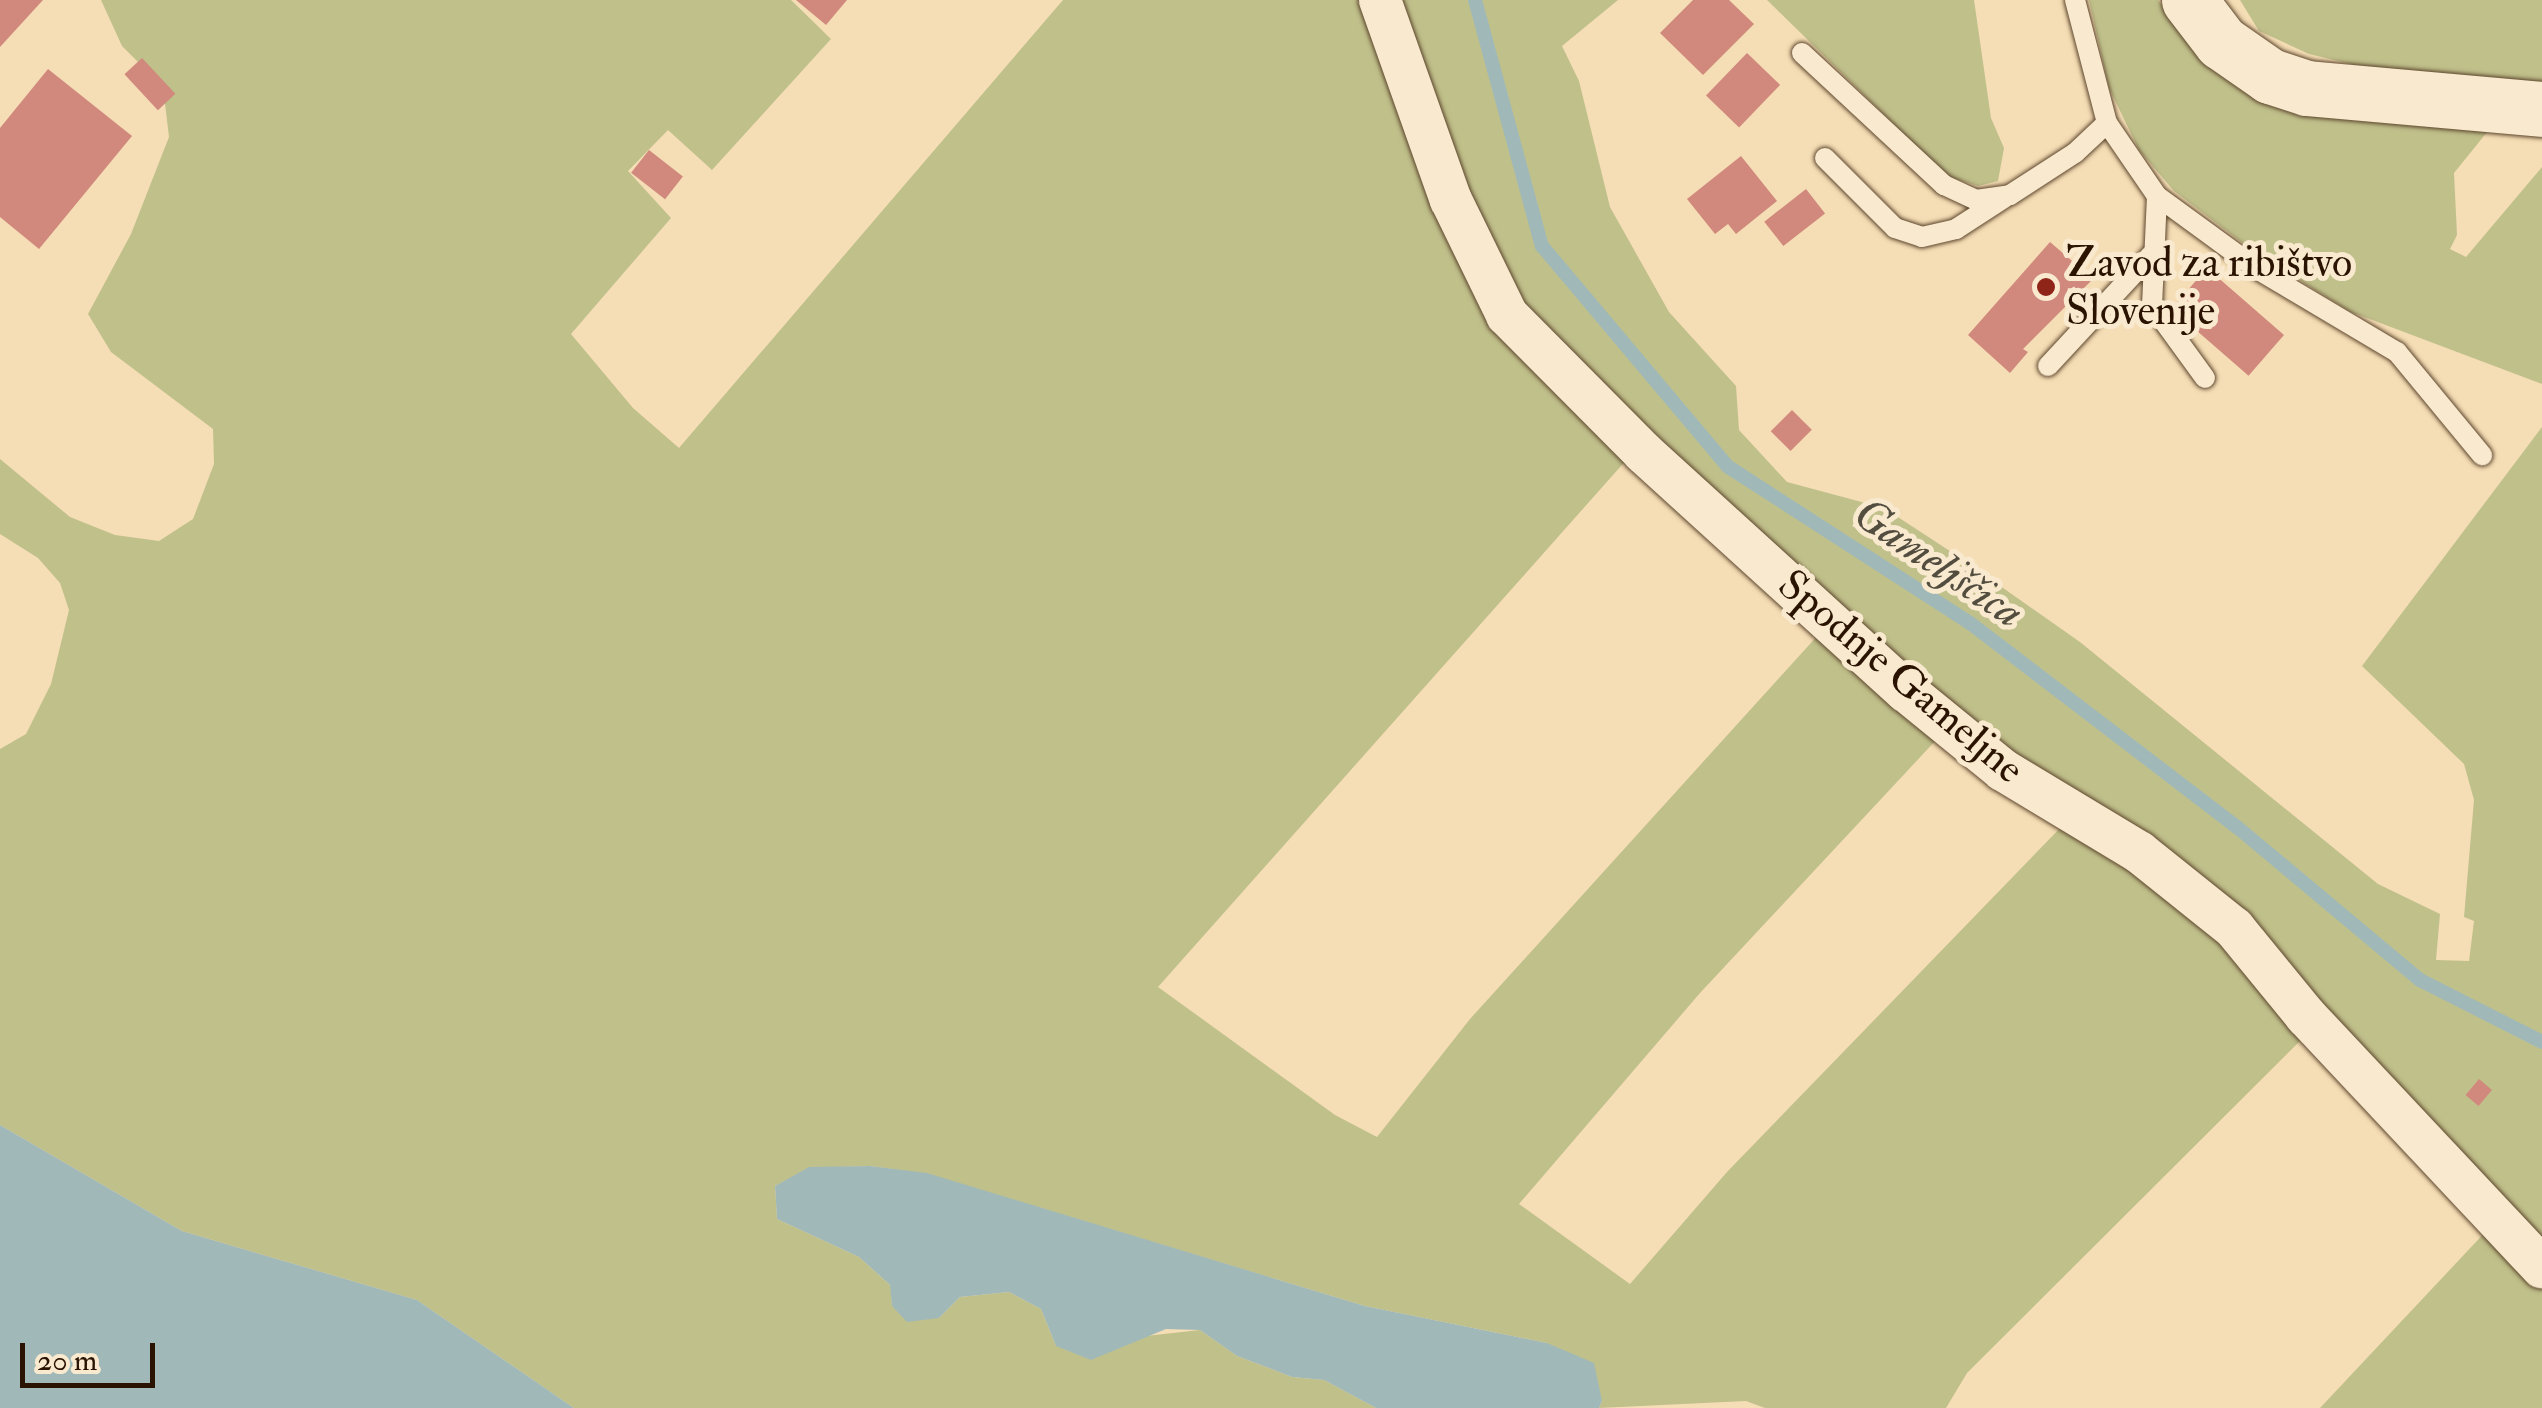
<!DOCTYPE html>
<html>
<head>
<meta charset="utf-8">
<style>
  body { margin:0 }
  #map { position:relative; width:2542px; height:1408px; overflow:hidden; background:#f5ddb5; font-family:"IM FELL Double Pica",serif }
  div>[style] { position:absolute }
  .green>* { inset:0; background:#c0c08b }
  .water>* { inset:0; background:#a0b9b8 }
  .stream>* { height:14px; margin:-7px; padding:0 7px; transform-origin:7px; border-radius:7px; background:#a0b9b8 }
  .building>* { inset:0; background:#d0897c; transform-origin:0 0 }
  .roads { filter:drop-shadow(0 0 2px #5d462d) drop-shadow(0 0 2px #5d462d) }
  .lane>* { height:20px; margin:-10px; padding:0 10px; transform-origin:10px; border-radius:10px; background:#f8e9cf }
  .street>* { height:42px; margin:-21px; padding:0 21px; transform-origin:21px; border-radius:21px; background:#f8e9cf }
  .secondary>* { height:55px; margin:-27.5px; padding:0 27.5px; transform-origin:27.5px; border-radius:27.5px; background:#f8e9cf }
  .dots>* { width:28px; height:28px; translate:-50% -50%; box-sizing:border-box; border:5px solid #f8e9cf; border-radius:50% }
  span { translate:-50% -50%; white-space:nowrap; text-align:center; line-height:1.15; -webkit-text-stroke:10px #f8e9cf; paint-order:stroke }
  .poi-label { font-size:42px; color:#2a1300 }
  .left { translate:0 -50%; text-align:left }
  .street-label { font-size:42px; color:#2a1300 }
  .water-label { font-size:45px; color:#534d40; font-style:italic }
  .scale { position:absolute; left:20px; top:1343px; width:135px; height:45px; box-sizing:border-box; border:5px solid #2a1300; border-top:0; padding-left:12px; font-size:30px; line-height:35px; white-space:nowrap; color:#2a1300; -webkit-text-stroke:8px #f8e9cf; paint-order:stroke }
</style>
</head>
<body>
<div id="map">
  <div class="green">
    <i style="clip-path:polygon(101px 0,791px 0,831px 39px,712px 170px,668px 130px,628px 171px,671px 218px,571px 334px,633px 408px,679px 448px,1063px 0,1364px 0,1449px 238px,1629px 457px,1158px 987px,1335px 1115px,1377px 1137px,1470px 1019px,1819px 634px,1938px 738px,1700px 993px,1519px 1204px,1630px 1284px,1727px 1172px,2065px 823px,2180px 900px,2307px 1034px,1967px 1373px,1946px 1408px,1765px 1408px,1746px 1401px,1599px 1408px,1602px 1401px,1547px 1343px,1365px 1306px,927px 1174px,870px 1166px,809px 1168px,775px 1186px,777px 1219px,859px 1257px,891px 1286px,892px 1306px,939px 1318px,960px 1297px,1009px 1292px,1041px 1309px,1056px 1346px,1200px 1330px,1237px 1356px,1292px 1377px,1324px 1380px,1376px 1408px,574px 1408px,417px 1300px,182px 1231px,0 1125px,0 749px,26px 734px,51px 684px,69px 610px,60px 583px,38px 558px,0 534px,0 459px,70px 517px,115px 535px,159px 541px,193px 519px,214px 464px,213px 429px,111px 352px,88px 314px,131px 234px,169px 137px,163px 87px,122px 46px)"></i>
    <i style="clip-path:polygon(1397px 0,1618px 0,1562px 46px,1579px 81px,1610px 207px,1669px 312px,1736px 386px,1739px 430px,1787px 482px,1884px 508px,1959px 557px,2080px 642px,2378px 884px,2440px 914px,2436px 960px,2469px 961px,2474px 921px,2464px 917px,2474px 800px,2464px 764px,2362px 666px,2542px 427px,2542px 1253px,2087px 807px,1941px 702px,1516px 306px,1480px 239px)"></i>
    <i style="clip-path:polygon(1767px 0,1974px 0,1991px 118px,2004px 148px,1998px 181px,1978px 186px,1947px 176px)"></i>
    <i style="clip-path:polygon(2089px 0,2158px 0,2200px 55px,2492px 126px,2454px 173px,2457px 235px,2450px 249px,2466px 257px,2542px 167px,2542px 384px,2351px 312px,2256px 253px,2174px 191px,2139px 150px,2109px 88px)"></i>
    <i style="clip-path:polygon(2240px 0,2542px 0,2542px 86px,2359px 66px,2309px 54px,2259px 31px)"></i>
    <i style="clip-path:polygon(2490px 1227px,2542px 1280px,2542px 1408px,2320px 1408px)"></i>
  </div>
  <div class="water">
    <i style="clip-path:polygon(0 1125px,182px 1231px,417px 1300px,574px 1408px,0 1408px)"></i>
    <i style="clip-path:polygon(870px 1166px,927px 1173px,1365px 1306px,1547px 1343px,1594px 1363px,1602px 1401px,1599px 1408px,1376px 1408px,1324px 1380px,1292px 1377px,1237px 1356px,1200px 1330px,1166px 1329px,1091px 1360px,1056px 1346px,1041px 1309px,1009px 1292px,960px 1297px,939px 1318px,907px 1322px,892px 1306px,890px 1285px,859px 1257px,777px 1219px,775px 1186px,809px 1167px)"></i>
  </div>
  <div class="stream">
    <i style="left:1475px;top:0;width:255px;rotate:74.8deg"></i>
    <i style="left:1542px;top:246px;width:287px;rotate:49.9deg"></i>
    <i style="left:1727px;top:466px;width:289px;rotate:32.9deg"></i>
    <i style="left:1970px;top:623px;width:336px;rotate:37.4deg"></i>
    <i style="left:2237px;top:827px;width:239px;rotate:39.9deg"></i>
    <i style="left:2420px;top:980px;width:137px;rotate:26.9deg"></i>
  </div>
  <div class="building">
    <i style="clip-path:polygon(0 0,43px 0,0 47px)"></i>
    <i style="clip-path:polygon(796px 0,847px 0,826px 25px)"></i>
    <i style="clip-path:polygon(1693px 0,1729px 0,1754px 24px,1703px 75px,1660px 33px)"></i>
    <i style="left:1747px;top:53px;width:46px;height:59px;rotate:44deg"></i>
    <i style="left:142px;top:58px;width:49px;height:24px;rotate:47deg"></i>
    <i style="clip-path:polygon(48px 69px,132px 136px,39px 249px,0 217px,0 128px)"></i>
    <i style="left:649px;top:150px;width:43px;height:29px;rotate:38deg"></i>
    <i style="clip-path:polygon(1741px 156px,1777px 201px,1736px 234px,1728px 224px,1715px 234px,1687px 199px)"></i>
    <i style="left:1806px;top:189px;width:31px;height:53px;rotate:52deg"></i>
    <i style="clip-path:polygon(2050px 242px,2093px 279px,2023px 349px,2028px 352px,2010px 373px,1968px 335px)"></i>
    <i style="left:2207px;top:268px;width:102px;height:54px;rotate:41deg"></i>
    <i style="left:1792px;top:410px;width:28px;height:30px;rotate:45deg"></i>
    <i style="left:2479px;top:1079px;width:17px;height:21px;rotate:40deg"></i>
  </div>
  <div class="roads">
    <div class="lane">
      <i style="left:2075px;top:0;width:127px;rotate:75.4deg"></i>
      <i style="left:2107px;top:123px;width:88px;rotate:55.6deg"></i>
      <i style="left:2157px;top:196px;width:124px;rotate:36.1deg"></i>
      <i style="left:2257px;top:269px;width:163px;rotate:30.7deg"></i>
      <i style="left:2397px;top:352px;width:134px;rotate:50.5deg"></i>
      <i style="left:1802px;top:53px;width:194px;rotate:42.9deg"></i>
      <i style="left:1944px;top:185px;width:35px;rotate:25deg"></i>
      <i style="left:1976px;top:200px;width:34px;rotate:-8deg"></i>
      <i style="left:2010px;top:195px;width:77px;rotate:-32.9deg"></i>
      <i style="left:2075px;top:153px;width:44px;rotate:-43.2deg"></i>
      <i style="left:1825px;top:158px;width:99px;rotate:45deg"></i>
      <i style="left:1895px;top:228px;width:28px;rotate:18deg"></i>
      <i style="left:1922px;top:237px;width:35px;rotate:-13deg"></i>
      <i style="left:1956px;top:229px;width:57px;rotate:-32.9deg"></i>
      <i style="left:2157px;top:196px;width:109px;rotate:92.6deg"></i>
      <i style="left:2152px;top:305px;width:90px;rotate:54deg"></i>
      <i style="left:2048px;top:366px;width:151px;rotate:-47.1deg"></i>
    </div>
    <div class="street">
      <i style="left:1380px;top:0;width:212px;rotate:70.5deg"></i>
      <i style="left:1451px;top:200px;width:128px;rotate:64deg"></i>
      <i style="left:1507px;top:315px;width:194px;rotate:45.2deg"></i>
      <i style="left:1644px;top:453px;width:354px;rotate:42.3deg"></i>
      <i style="left:1906px;top:691px;width:125px;rotate:39.2deg"></i>
      <i style="left:2003px;top:770px;width:159px;rotate:31.1deg"></i>
      <i style="left:2139px;top:852px;width:122px;rotate:38.7deg"></i>
      <i style="left:2234px;top:928px;width:114px;rotate:50.7deg"></i>
      <i style="left:2306px;top:1016px;width:345px;rotate:46.8deg"></i>
    </div>
    <div class="secondary">
      <i style="left:2189px;top:0;width:53px;rotate:52.7deg"></i>
      <i style="left:2221px;top:42px;width:60px;rotate:34.8deg"></i>
      <i style="left:2270px;top:76px;width:39px;rotate:18deg"></i>
      <i style="left:2307px;top:88px;width:236px;rotate:5.1deg"></i>
    </div>
  </div>
  <div class="dots">
    <i style="left:2046px;top:287px;background:#8f2418"></i>
  </div>
  <div class="poi-label">
    <span class="left" style="left:2066px;top:287px">Zavod za ribištvo<br>Slovenije</span>
  </div>
  <div class="street-label">
    <span style="left:1901px;top:677px;rotate:40deg">Spodnje Gameljne</span>
  </div>
  <div class="water-label">
    <span style="left:1938px;top:564px;rotate:34deg">Gameljščica</span>
  </div>
  <div class="scale">20 m</div>
</div>
</body>
</html>
